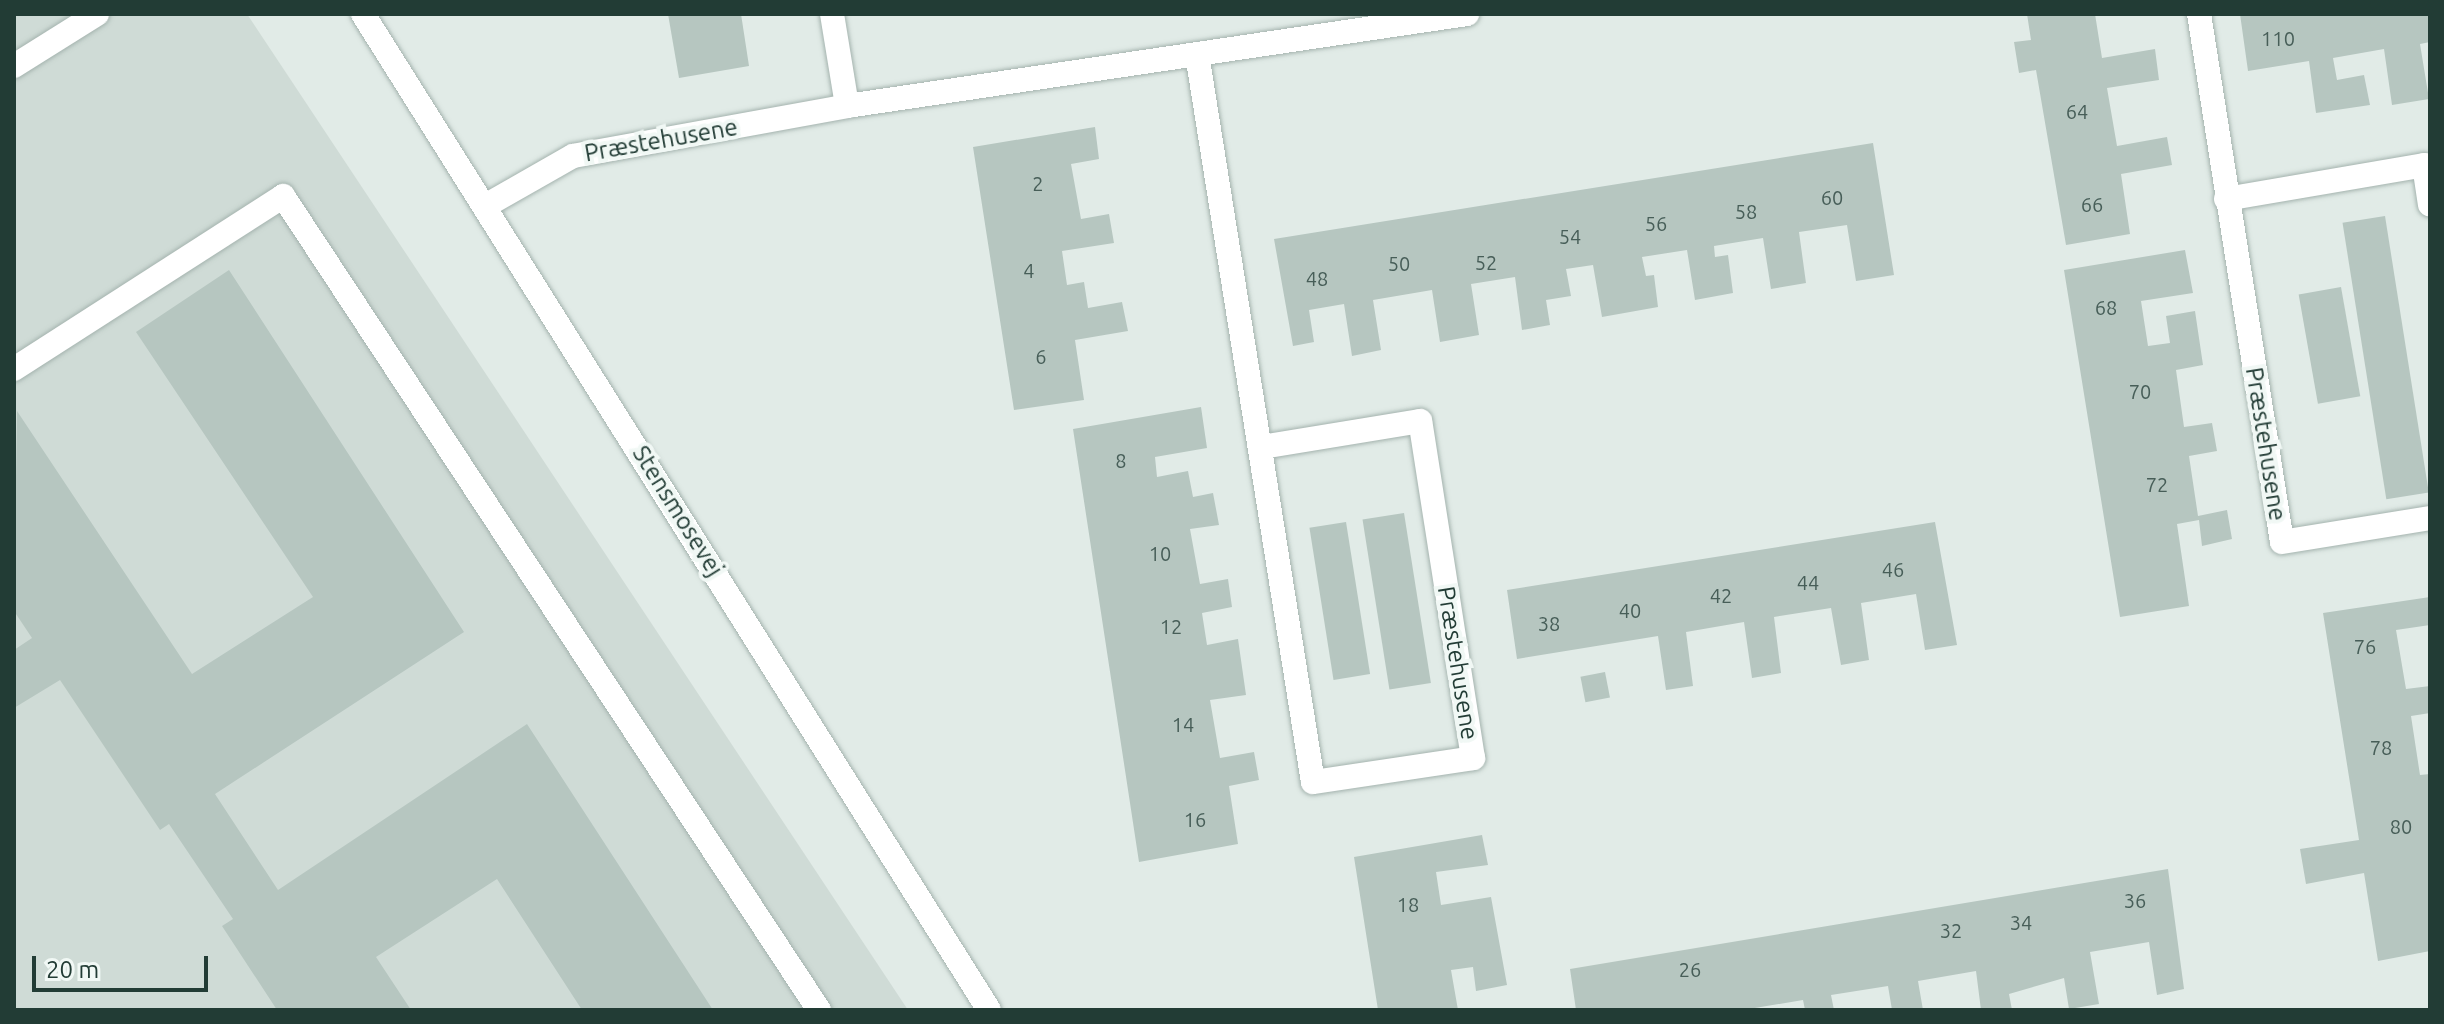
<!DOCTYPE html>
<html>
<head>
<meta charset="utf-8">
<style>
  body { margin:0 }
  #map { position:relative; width:2444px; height:1024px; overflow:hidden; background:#e1ebe7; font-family:Ubuntu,sans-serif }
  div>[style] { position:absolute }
  .built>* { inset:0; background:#cfdbd6 }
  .building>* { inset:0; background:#b6c6c0; transform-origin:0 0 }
  .roads { filter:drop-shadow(0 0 2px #a4b3ae) drop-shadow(0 0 2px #a4b3ae) }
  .lane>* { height:24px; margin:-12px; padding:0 12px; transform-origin:12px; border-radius:12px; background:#fff }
  .street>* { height:24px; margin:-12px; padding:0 12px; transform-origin:12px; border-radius:12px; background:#fff }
  .secondary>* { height:24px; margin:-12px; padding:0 12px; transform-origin:12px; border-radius:12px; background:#fff }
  span { translate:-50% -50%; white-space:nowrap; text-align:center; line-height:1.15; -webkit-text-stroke:8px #f1f8f5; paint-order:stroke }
  .number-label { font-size:20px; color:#475e58 }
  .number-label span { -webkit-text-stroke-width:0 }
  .street-label { font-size:24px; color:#223c35 }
  .frame { position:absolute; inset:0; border:16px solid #223c35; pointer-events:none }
  .scale { position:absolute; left:32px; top:956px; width:176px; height:36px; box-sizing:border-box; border:4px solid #223c35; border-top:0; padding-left:10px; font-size:24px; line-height:28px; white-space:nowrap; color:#223c35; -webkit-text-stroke:6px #f1f8f5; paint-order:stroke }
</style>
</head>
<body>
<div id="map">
  <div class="built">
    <i style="clip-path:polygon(14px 14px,247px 14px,908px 1010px,14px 1010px)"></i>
  </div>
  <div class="building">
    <i style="clip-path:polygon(668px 14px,741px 14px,749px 66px,679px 78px)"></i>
    <i style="clip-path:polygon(2027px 14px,2095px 14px,2102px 58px,2155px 49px,2159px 80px,2107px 88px,2117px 146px,2167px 137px,2172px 165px,2121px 174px,2130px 234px,2066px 245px,2036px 70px,2019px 73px,2014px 42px,2031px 40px)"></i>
    <i style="clip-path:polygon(2240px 14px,2430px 14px,2430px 42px,2420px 44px,2429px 99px,2392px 105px,2384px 49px,2333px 58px,2337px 80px,2364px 75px,2370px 105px,2316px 113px,2309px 61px,2248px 71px)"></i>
    <i style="clip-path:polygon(1095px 127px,1099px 159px,1071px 164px,1081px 219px,1109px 214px,1114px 243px,1062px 251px,1067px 285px,1084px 282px,1088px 308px,1122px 302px,1128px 331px,1075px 340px,1084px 400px,1014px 410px,973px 147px)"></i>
    <i style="clip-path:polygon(1873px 143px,1894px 275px,1856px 281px,1847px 225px,1799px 232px,1806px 283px,1771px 289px,1763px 238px,1714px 246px,1715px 257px,1728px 255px,1733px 293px,1695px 300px,1687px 250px,1642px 257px,1646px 276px,1654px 275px,1658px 307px,1602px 317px,1593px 265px,1566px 269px,1571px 296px,1546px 300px,1550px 325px,1522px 330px,1515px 277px,1471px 284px,1479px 335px,1440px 342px,1432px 290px,1373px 300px,1381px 350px,1352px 356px,1344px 304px,1309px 310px,1314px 342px,1293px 346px,1274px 239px)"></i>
    <i style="left:2385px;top:216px;width:280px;height:43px;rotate:81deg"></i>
    <i style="clip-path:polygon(2185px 250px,2193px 293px,2141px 301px,2148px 346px,2170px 343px,2166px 316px,2195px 311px,2203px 365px,2176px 370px,2184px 427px,2212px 423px,2217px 451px,2189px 456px,2198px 516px,2227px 510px,2232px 539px,2202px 546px,2199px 520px,2177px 524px,2189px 606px,2120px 617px,2064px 270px)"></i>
    <i style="clip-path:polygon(229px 270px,464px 632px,215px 794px,278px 890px,527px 724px,713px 1010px,582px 1010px,497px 879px,376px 957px,411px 1010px,277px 1010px,222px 926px,233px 919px,169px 824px,160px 830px,60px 680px,14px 708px,14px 650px,32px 638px,14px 611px,17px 411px,192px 674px,313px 597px,136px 332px)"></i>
    <i style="left:2341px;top:287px;width:111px;height:43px;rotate:80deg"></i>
    <i style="clip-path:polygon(1201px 407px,1207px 448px,1155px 457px,1157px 477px,1188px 471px,1193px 497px,1213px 493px,1219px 525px,1190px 529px,1200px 584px,1228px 579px,1232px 607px,1202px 613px,1207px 645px,1238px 639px,1246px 695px,1210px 700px,1220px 758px,1254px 752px,1259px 780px,1229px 786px,1238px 844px,1139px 862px,1073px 429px)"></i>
    <i style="left:1404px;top:513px;width:172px;height:42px;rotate:81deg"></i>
    <i style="left:1346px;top:522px;width:154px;height:37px;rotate:81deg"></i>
    <i style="clip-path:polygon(1935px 522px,1957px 645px,1925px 650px,1916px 594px,1861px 603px,1869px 660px,1841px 665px,1831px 608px,1774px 617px,1781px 673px,1752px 678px,1744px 622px,1686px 632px,1693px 686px,1666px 690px,1658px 636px,1517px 659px,1507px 590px)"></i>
    <i style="clip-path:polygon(2430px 597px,2430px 625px,2396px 630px,2406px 689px,2430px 686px,2430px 713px,2411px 716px,2420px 775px,2430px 774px,2430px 951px,2378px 961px,2364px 873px,2306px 884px,2300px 849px,2359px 840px,2323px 613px)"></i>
    <i style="left:1605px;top:672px;width:26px;height:25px;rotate:79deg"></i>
    <i style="clip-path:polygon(1482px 835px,1488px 865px,1436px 872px,1441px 905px,1491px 897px,1507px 985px,1476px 991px,1473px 967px,1451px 970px,1458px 1010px,1378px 1010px,1354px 857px)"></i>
    <i style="clip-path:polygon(2168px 869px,2184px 989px,2157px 995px,2149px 942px,2090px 952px,2099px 1004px,2069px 1009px,2064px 978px,2009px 994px,2012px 1010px,1981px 1010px,1976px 971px,1918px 981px,1923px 1010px,1892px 1010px,1888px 986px,1831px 995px,1834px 1010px,1805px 1010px,1803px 1000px,1743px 1010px,1576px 1010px,1570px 969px)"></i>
  </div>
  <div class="roads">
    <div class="lane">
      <i style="left:14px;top:66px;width:98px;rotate:-32.1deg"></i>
      <i style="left:14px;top:369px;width:320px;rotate:-32.7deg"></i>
      <i style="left:283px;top:196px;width:975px;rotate:56.64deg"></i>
    </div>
    <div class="street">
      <i style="left:832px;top:14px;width:93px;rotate:80.7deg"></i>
      <i style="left:2199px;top:14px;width:534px;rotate:81.07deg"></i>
      <i style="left:2282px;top:542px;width:150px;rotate:-9.2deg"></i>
      <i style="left:1197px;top:54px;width:737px;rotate:80.95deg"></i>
      <i style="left:1313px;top:782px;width:162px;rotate:-8.5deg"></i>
      <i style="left:1473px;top:758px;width:341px;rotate:-98.9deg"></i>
      <i style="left:1420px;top:421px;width:160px;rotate:170.7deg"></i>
      <i style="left:2226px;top:199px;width:201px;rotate:-9.7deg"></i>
      <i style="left:2424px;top:165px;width:40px;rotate:81.5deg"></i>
      <i style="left:487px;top:205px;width:99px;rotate:-29.7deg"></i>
      <i style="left:573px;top:156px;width:279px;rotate:-10.3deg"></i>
      <i style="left:847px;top:106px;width:627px;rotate:-8.44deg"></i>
    </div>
    <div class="secondary">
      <i style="left:363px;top:14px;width:1176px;rotate:57.85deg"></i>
    </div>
  </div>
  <div class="number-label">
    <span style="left:2278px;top:38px">110</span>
    <span style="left:2077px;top:111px">64</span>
    <span style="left:1038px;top:183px">2</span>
    <span style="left:1832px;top:197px">60</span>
    <span style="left:2092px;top:204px">66</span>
    <span style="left:1746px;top:211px">58</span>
    <span style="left:1656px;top:223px">56</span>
    <span style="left:1570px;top:236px">54</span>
    <span style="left:1486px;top:262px">52</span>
    <span style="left:1399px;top:263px">50</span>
    <span style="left:1029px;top:270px">4</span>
    <span style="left:1317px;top:278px">48</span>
    <span style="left:2106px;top:307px">68</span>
    <span style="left:1041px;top:356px">6</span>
    <span style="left:2140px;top:391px">70</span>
    <span style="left:1121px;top:460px">8</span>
    <span style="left:2157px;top:484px">72</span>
    <span style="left:1160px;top:553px">10</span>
    <span style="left:1893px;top:569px">46</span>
    <span style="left:1808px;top:582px">44</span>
    <span style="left:1721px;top:595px">42</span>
    <span style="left:1630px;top:610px">40</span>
    <span style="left:1549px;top:623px">38</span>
    <span style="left:1171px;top:626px">12</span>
    <span style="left:2365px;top:646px">76</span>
    <span style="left:1183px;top:724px">14</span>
    <span style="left:2381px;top:747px">78</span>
    <span style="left:1195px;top:819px">16</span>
    <span style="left:2401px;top:826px">80</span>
    <span style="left:2135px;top:900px">36</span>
    <span style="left:1408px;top:904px">18</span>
    <span style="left:2021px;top:922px">34</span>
    <span style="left:1951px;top:930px">32</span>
    <span style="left:1690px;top:969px">26</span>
  </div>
  <div class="street-label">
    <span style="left:661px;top:140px;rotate:-10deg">Præstehusene</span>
    <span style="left:2266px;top:444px;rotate:81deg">Præstehusene</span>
    <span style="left:678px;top:511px;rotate:58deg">Stensmosevej</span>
    <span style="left:1458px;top:663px;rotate:81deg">Præstehusene</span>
  </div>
  <div class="frame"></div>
  <div class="scale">20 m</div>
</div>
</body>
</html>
